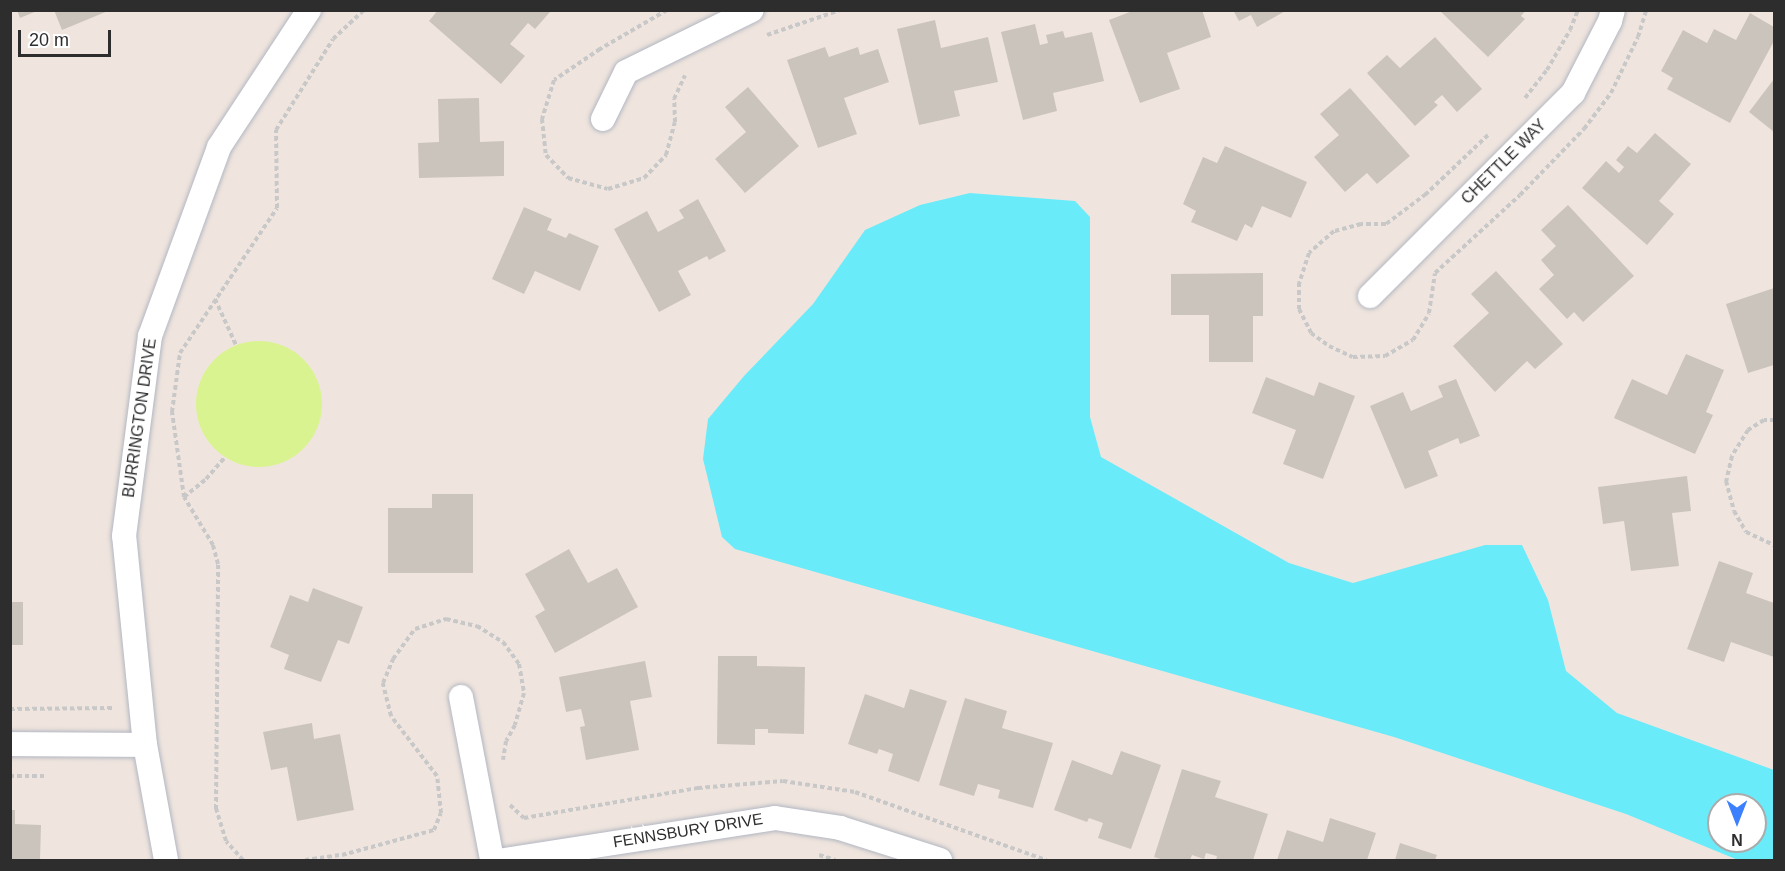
<!DOCTYPE html>
<html>
<head>
<meta charset="utf-8">
<style>
  body { margin:0 }
  #map { position:relative; width:1785px; height:871px; overflow:hidden; background:#f0e5de; font-family:Arial,sans-serif }
  div>[style] { position:absolute }
  .pitch>* { inset:0; background:#d9f391 }
  .round { border-radius:50% }
  .water>* { inset:0; background:#69ebfa }
  .building>* { inset:0; background:#cbc4bd; transform-origin:0 0 }
  .path>* { height:4px; margin-top:-2px; transform-origin:0; background:repeating-linear-gradient(90deg,#c8c8c8 0 4.5px,transparent 0 7.5px) }
  .roads { filter:drop-shadow(0 0 2px #b2b7c2) drop-shadow(0 0 2px #b2b7c2) }
  .minor>* { height:24px; margin:-12px; padding:0 12px; transform-origin:12px; border-radius:12px; background:#fff }
  span { translate:-50% -50%; white-space:nowrap; text-align:center; line-height:1.15; -webkit-text-stroke:5px #fff; paint-order:stroke }
  .street-label { font-size:16px; color:#2d2d2d }
  .frame { position:absolute; inset:0; border:12px solid #2d2d2d; pointer-events:none }
  .north { position:absolute; left:1707px; top:793px; width:60px; height:60px; box-sizing:border-box; background:#fff; border:2px solid #ababab; border-radius:50%; rotate:180deg; font-size:16px; font-weight:700; line-height:24px; text-align:center; color:#2d2d2d }
  .north::after { content:''; display:block; margin:auto; width:21px; height:27px; background:#3c7fff; clip-path:polygon(50% 0,100% 100%,50% 72%,0 100%) }
  .scale { position:absolute; left:18px; top:30px; width:93px; height:27px; box-sizing:border-box; border:3px solid #2d2d2d; border-top:0; padding-left:8px; font-size:18px; line-height:21px; white-space:nowrap; color:#2d2d2d; -webkit-text-stroke:4px #fff; paint-order:stroke }
</style>
</head>
<body>
<div id="map">
  <div class="pitch">
    <i class="round" style="left:196px;top:341px;width:126px;height:126px"></i>
  </div>
  <div class="water">
    <i style="clip-path:polygon(evenodd,970px 193px,1075px 201px,1090px 217px,1090px 417px,1101px 457px,1289px 563px,1353px 583px,1485px 545px,1522px 545px,1548px 600px,1566px 671px,1617px 713px,1774px 770px,1774px 860px,1738px 860px,1626px 814px,1394px 737px,735px 549px,722px 537px,703px 459px,708px 419px,744px 376px,813px 304px,865px 230px,920px 205px,970px 193px,1719px 805px,1755px 805px,1755px 841px,1719px 841px,1719px 805px)"></i>
  </div>
  <div class="building">
    <i style="clip-path:polygon(17px 10px,37px 10px,37px 11px,20px 18px)"></i>
    <i style="clip-path:polygon(54px 10px,108px 10px,108px 11px,62px 30px)"></i>
    <i style="clip-path:polygon(438px 10px,549px 10px,550px 12px,535px 29px,528px 23px,510px 44px,525px 56px,501px 84px,429px 21px)"></i>
    <i style="clip-path:polygon(1135px 10px,1202px 10px,1211px 37px,1167px 53px,1180px 89px,1140px 103px,1109px 20px)"></i>
    <i style="clip-path:polygon(1233px 10px,1287px 10px,1257px 27px,1251px 15px,1239px 21px)"></i>
    <i style="clip-path:polygon(1439px 10px,1526px 10px,1521px 16px,1525px 19px,1488px 57px)"></i>
    <i style="clip-path:polygon(1750px 13px,1774px 27px,1774px 41px,1730px 123px,1667px 89px,1673px 78px,1661px 71px,1683px 30px,1707px 43px,1714px 29px,1736px 40px)"></i>
    <i style="clip-path:polygon(935px 20px,941px 48px,988px 37px,998px 82px,954px 91px,960px 116px,919px 125px,897px 29px)"></i>
    <i style="clip-path:polygon(1035px 24px,1040px 45px,1048px 43px,1046px 35px,1063px 31px,1065px 38px,1092px 32px,1104px 81px,1053px 93px,1057px 111px,1023px 120px,1001px 32px)"></i>
    <i style="clip-path:polygon(1435px 37px,1482px 89px,1457px 112px,1442px 95px,1434px 102px,1438px 105px,1415px 126px,1367px 73px,1387px 55px,1400px 68px)"></i>
    <i style="clip-path:polygon(825px 47px,829px 57px,858px 47px,860px 55px,878px 49px,889px 82px,844px 98px,857px 134px,818px 148px,787px 60px)"></i>
    <i style="clip-path:polygon(1774px 79px,1774px 132px,1749px 112px)"></i>
    <i style="clip-path:polygon(748px 87px,799px 146px,745px 193px,715px 159px,746px 132px,725px 107px)"></i>
    <i style="clip-path:polygon(1350px 88px,1410px 156px,1377px 184px,1367px 173px,1345px 192px,1314px 157px,1339px 135px,1320px 114px)"></i>
    <i style="clip-path:polygon(479px 98px,480px 142px,504px 141px,504px 176px,419px 178px,418px 143px,439px 142px,438px 99px)"></i>
    <i style="clip-path:polygon(1655px 133px,1691px 164px,1659px 201px,1674px 214px,1647px 245px,1582px 188px,1606px 161px,1619px 173px,1624px 167px,1616px 160px,1628px 146px,1637px 153px)"></i>
    <i style="clip-path:polygon(1225px 146px,1307px 182px,1291px 218px,1262px 206px,1252px 228px,1245px 224px,1237px 241px,1191px 222px,1196px 211px,1183px 204px,1203px 157px,1217px 163px)"></i>
    <i style="clip-path:polygon(698px 199px,726px 251px,709px 260px,707px 256px,678px 271px,691px 295px,659px 312px,614px 229px,647px 211px,658px 232px,684px 218px,679px 210px)"></i>
    <i style="clip-path:polygon(1568px 205px,1634px 276px,1583px 322px,1574px 312px,1567px 319px,1539px 289px,1554px 275px,1541px 260px,1556px 246px,1541px 230px)"></i>
    <i style="clip-path:polygon(524px 207px,552px 219px,547px 230px,566px 238px,569px 233px,599px 246px,580px 291px,535px 271px,524px 294px,492px 279px)"></i>
    <i style="clip-path:polygon(1496px 271px,1563px 344px,1535px 369px,1527px 361px,1495px 392px,1453px 346px,1489px 313px,1471px 294px)"></i>
    <i style="clip-path:polygon(1263px 273px,1263px 316px,1253px 316px,1253px 362px,1209px 362px,1209px 315px,1171px 315px,1171px 274px)"></i>
    <i style="clip-path:polygon(1774px 288px,1774px 365px,1748px 373px,1726px 304px)"></i>
    <i style="clip-path:polygon(1686px 354px,1724px 370px,1706px 412px,1713px 415px,1695px 454px,1614px 418px,1632px 379px,1667px 395px)"></i>
    <i style="clip-path:polygon(1266px 377px,1314px 396px,1319px 382px,1355px 396px,1323px 479px,1283px 464px,1296px 430px,1252px 413px)"></i>
    <i style="clip-path:polygon(1456px 379px,1480px 436px,1460px 444px,1458px 438px,1428px 451px,1438px 476px,1405px 489px,1370px 406px,1403px 392px,1411px 411px,1443px 397px,1438px 386px)"></i>
    <i style="clip-path:polygon(1687px 476px,1691px 511px,1672px 513px,1679px 566px,1631px 571px,1624px 521px,1603px 524px,1598px 487px)"></i>
    <i style="clip-path:polygon(432px 494px,473px 494px,473px 573px,388px 573px,388px 508px,432px 508px)"></i>
    <i style="clip-path:polygon(569px 549px,588px 583px,617px 568px,638px 607px,555px 653px,535px 616px,545px 610px,525px 574px)"></i>
    <i style="clip-path:polygon(1719px 561px,1753px 573px,1746px 593px,1774px 603px,1774px 657px,1731px 642px,1724px 662px,1687px 649px)"></i>
    <i style="clip-path:polygon(313px 588px,363px 607px,349px 644px,338px 640px,321px 682px,284px 669px,289px 655px,270px 647px,290px 595px,308px 602px)"></i>
    <i style="left:10px;top:602px;width:13px;height:43px"></i>
    <i style="clip-path:polygon(718px 656px,757px 656px,757px 666px,805px 667px,804px 734px,768px 733px,768px 729px,755px 729px,755px 745px,717px 744px)"></i>
    <i style="clip-path:polygon(645px 661px,652px 697px,630px 701px,639px 750px,586px 760px,580px 727px,585px 726px,581px 709px,566px 712px,559px 677px)"></i>
    <i style="clip-path:polygon(910px 689px,947px 701px,919px 782px,888px 771px,893px 754px,879px 749px,877px 754px,848px 744px,865px 694px,904px 708px)"></i>
    <i style="clip-path:polygon(965px 698px,1007px 711px,1002px 728px,1053px 743px,1033px 808px,998px 798px,1000px 790px,978px 784px,974px 796px,939px 785px)"></i>
    <i style="clip-path:polygon(312px 723px,314px 739px,340px 734px,354px 810px,297px 821px,287px 767px,271px 770px,263px 732px)"></i>
    <i style="clip-path:polygon(1121px 751px,1161px 765px,1131px 849px,1098px 838px,1103px 823px,1089px 818px,1087px 822px,1054px 810px,1072px 760px,1112px 775px)"></i>
    <i style="clip-path:polygon(1182px 769px,1221px 781px,1215px 797px,1268px 814px,1253px 860px,1216px 860px,1217px 856px,1206px 853px,1204px 859px,1192px 855px,1190px 860px,1164px 860px,1154px 857px)"></i>
    <i style="clip-path:polygon(10px 810px,15px 810px,15px 824px,41px 825px,40px 860px,10px 860px)"></i>
    <i style="clip-path:polygon(1330px 818px,1376px 833px,1367px 860px,1277px 860px,1287px 830px,1323px 842px)"></i>
    <i style="clip-path:polygon(1400px 843px,1437px 855px,1435px 860px,1395px 860px)"></i>
  </div>
  <div class="path">
    <i style="left:667px;top:10px;width:78px;rotate:149.8deg"></i>
    <i style="left:600px;top:49px;width:55px;rotate:146deg"></i>
    <i style="left:554px;top:80px;width:41px;rotate:107.1deg"></i>
    <i style="left:542px;top:119px;width:36px;rotate:84deg"></i>
    <i style="left:546px;top:155px;width:32px;rotate:46deg"></i>
    <i style="left:568px;top:178px;width:41px;rotate:15.4deg"></i>
    <i style="left:608px;top:189px;width:38px;rotate:-17deg"></i>
    <i style="left:644px;top:178px;width:32px;rotate:-46deg"></i>
    <i style="left:666px;top:155px;width:34px;rotate:-75deg"></i>
    <i style="left:675px;top:122px;width:23px;rotate:-92deg"></i>
    <i style="left:674px;top:99px;width:26px;rotate:-65deg"></i>
    <i style="left:767px;top:35px;width:77px;rotate:-18.9deg"></i>
    <i style="left:1525px;top:98px;width:36px;rotate:-52deg"></i>
    <i style="left:1547px;top:70px;width:46px;rotate:-60.1deg"></i>
    <i style="left:1570px;top:30px;width:22px;rotate:-68deg"></i>
    <i style="left:1488px;top:135px;width:86px;rotate:136.4deg"></i>
    <i style="left:1426px;top:194px;width:50px;rotate:143.1deg"></i>
    <i style="left:1386px;top:224px;width:25px;rotate:180deg"></i>
    <i style="left:1361px;top:224px;width:28px;rotate:165deg"></i>
    <i style="left:1334px;top:231px;width:33px;rotate:139deg"></i>
    <i style="left:1309px;top:253px;width:32px;rotate:108deg"></i>
    <i style="left:1299px;top:283px;width:26px;rotate:90deg"></i>
    <i style="left:1299px;top:309px;width:27px;rotate:63deg"></i>
    <i style="left:1311px;top:333px;width:22px;rotate:36deg"></i>
    <i style="left:1329px;top:346px;width:26px;rotate:25deg"></i>
    <i style="left:1353px;top:357px;width:32px;rotate:-2deg"></i>
    <i style="left:1385px;top:356px;width:32px;rotate:-30deg"></i>
    <i style="left:1413px;top:340px;width:31px;rotate:-59deg"></i>
    <i style="left:1429px;top:313px;width:40px;rotate:-81.5deg"></i>
    <i style="left:1435px;top:273px;width:115px;rotate:-42.5deg"></i>
    <i style="left:1520px;top:195px;width:92px;rotate:-45.9deg"></i>
    <i style="left:1584px;top:129px;width:45px;rotate:-53.1deg"></i>
    <i style="left:1611px;top:93px;width:62px;rotate:-64.3deg"></i>
    <i style="left:1638px;top:37px;width:28px;rotate:-73deg"></i>
    <i style="left:215px;top:299px;width:51px;rotate:65.5deg"></i>
    <i style="left:1774px;top:420px;width:10px;rotate:180deg"></i>
    <i style="left:1764px;top:420px;width:19px;rotate:148deg"></i>
    <i style="left:1748px;top:430px;width:31px;rotate:122deg"></i>
    <i style="left:1732px;top:456px;width:26px;rotate:103deg"></i>
    <i style="left:1726px;top:481px;width:31px;rotate:75deg"></i>
    <i style="left:1734px;top:511px;width:24px;rotate:60deg"></i>
    <i style="left:1746px;top:532px;width:31px;rotate:25deg"></i>
    <i style="left:184px;top:497px;width:28px;rotate:-39deg"></i>
    <i style="left:206px;top:479px;width:29px;rotate:-49deg"></i>
    <i style="left:10px;top:709px;width:105px;rotate:-0.5deg"></i>
    <i style="left:10px;top:776px;width:35px"></i>
    <i style="left:510px;top:805px;width:19px;rotate:43deg"></i>
    <i style="left:524px;top:818px;width:177px;rotate:-9.8deg"></i>
    <i style="left:698px;top:788px;width:85px;rotate:-4.7deg"></i>
    <i style="left:783px;top:781px;width:73px;rotate:8.7deg"></i>
    <i style="left:855px;top:792px;width:203px;rotate:19.6deg"></i>
    <i style="left:819px;top:855px;width:17px;rotate:17deg"></i>
    <i style="left:243px;top:860px;width:25px;rotate:-132deg"></i>
    <i style="left:226px;top:841px;width:34px;rotate:-107deg"></i>
    <i style="left:216px;top:809px;width:245px;rotate:-89.5deg"></i>
    <i style="left:218px;top:564px;width:20px;rotate:-105deg"></i>
    <i style="left:213px;top:545px;width:56px;rotate:-121.1deg"></i>
    <i style="left:184px;top:497px;width:86px;rotate:-98deg"></i>
    <i style="left:172px;top:412px;width:60px;rotate:-82.3deg"></i>
    <i style="left:180px;top:353px;width:174px;rotate:-56.2deg"></i>
    <i style="left:277px;top:208px;width:78px;rotate:-90.7deg"></i>
    <i style="left:276px;top:130px;width:107px;rotate:-57.9deg"></i>
    <i style="left:333px;top:39px;width:42px;rotate:-43.1deg"></i>
    <i style="left:305px;top:860px;width:37px;rotate:-8deg"></i>
    <i style="left:342px;top:855px;width:95px;rotate:-15.2deg"></i>
    <i style="left:434px;top:830px;width:18px;rotate:-68deg"></i>
    <i style="left:441px;top:813px;width:37px;rotate:-96deg"></i>
    <i style="left:437px;top:776px;width:76px;rotate:-127.5deg"></i>
    <i style="left:391px;top:716px;width:34px;rotate:-104deg"></i>
    <i style="left:383px;top:683px;width:26px;rotate:-67deg"></i>
    <i style="left:393px;top:659px;width:37px;rotate:-54deg"></i>
    <i style="left:415px;top:629px;width:33px;rotate:-18deg"></i>
    <i style="left:446px;top:619px;width:32px;rotate:13deg"></i>
    <i style="left:477px;top:626px;width:31px;rotate:32deg"></i>
    <i style="left:503px;top:642px;width:27px;rotate:54deg"></i>
    <i style="left:519px;top:664px;width:29px;rotate:80deg"></i>
    <i style="left:524px;top:693px;width:33px;rotate:106deg"></i>
    <i style="left:515px;top:725px;width:18px;rotate:119deg"></i>
    <i style="left:506px;top:741px;width:19px;rotate:99deg"></i>
  </div>
  <div class="roads">
    <div class="minor">
      <i style="left:603px;top:119px;width:52px;rotate:-63.9deg"></i>
      <i style="left:626px;top:72px;width:140px;rotate:-26.2deg"></i>
      <i style="left:1370px;top:296px;width:287px;rotate:-45deg"></i>
      <i style="left:1573px;top:93px;width:81px;rotate:-62.8deg"></i>
      <i style="left:1610px;top:21px;width:11px;rotate:-75deg"></i>
      <i style="left:461px;top:697px;width:166px;rotate:79.2deg"></i>
      <i style="left:10px;top:744px;width:135px;rotate:0.4deg"></i>
      <i style="left:166px;top:860px;width:117px;rotate:-100.3deg"></i>
      <i style="left:145px;top:745px;width:210px;rotate:-95.7deg"></i>
      <i style="left:124px;top:536px;width:202px;rotate:-82.6deg"></i>
      <i style="left:150px;top:336px;width:201px;rotate:-69.9deg"></i>
      <i style="left:219px;top:147px;width:164px;rotate:-56.7deg"></i>
      <i style="left:504px;top:860px;width:274px;rotate:-8.8deg"></i>
      <i style="left:775px;top:818px;width:66px;rotate:8.7deg"></i>
      <i style="left:840px;top:828px;width:105px;rotate:17.7deg"></i>
    </div>
  </div>
  <div class="street-label">
    <span style="left:1504px;top:162px;rotate:-45deg">CHETTLE WAY</span>
    <span style="left:140px;top:418px;rotate:-82deg">BURRINGTON DRIVE</span>
    <span style="left:688px;top:831px;rotate:-9deg">FENNSBURY DRIVE</span>
  </div>
  <div class="frame"></div>
  <div class="north">N</div>
  <div class="scale">20 m</div>
</div>
</body>
</html>
